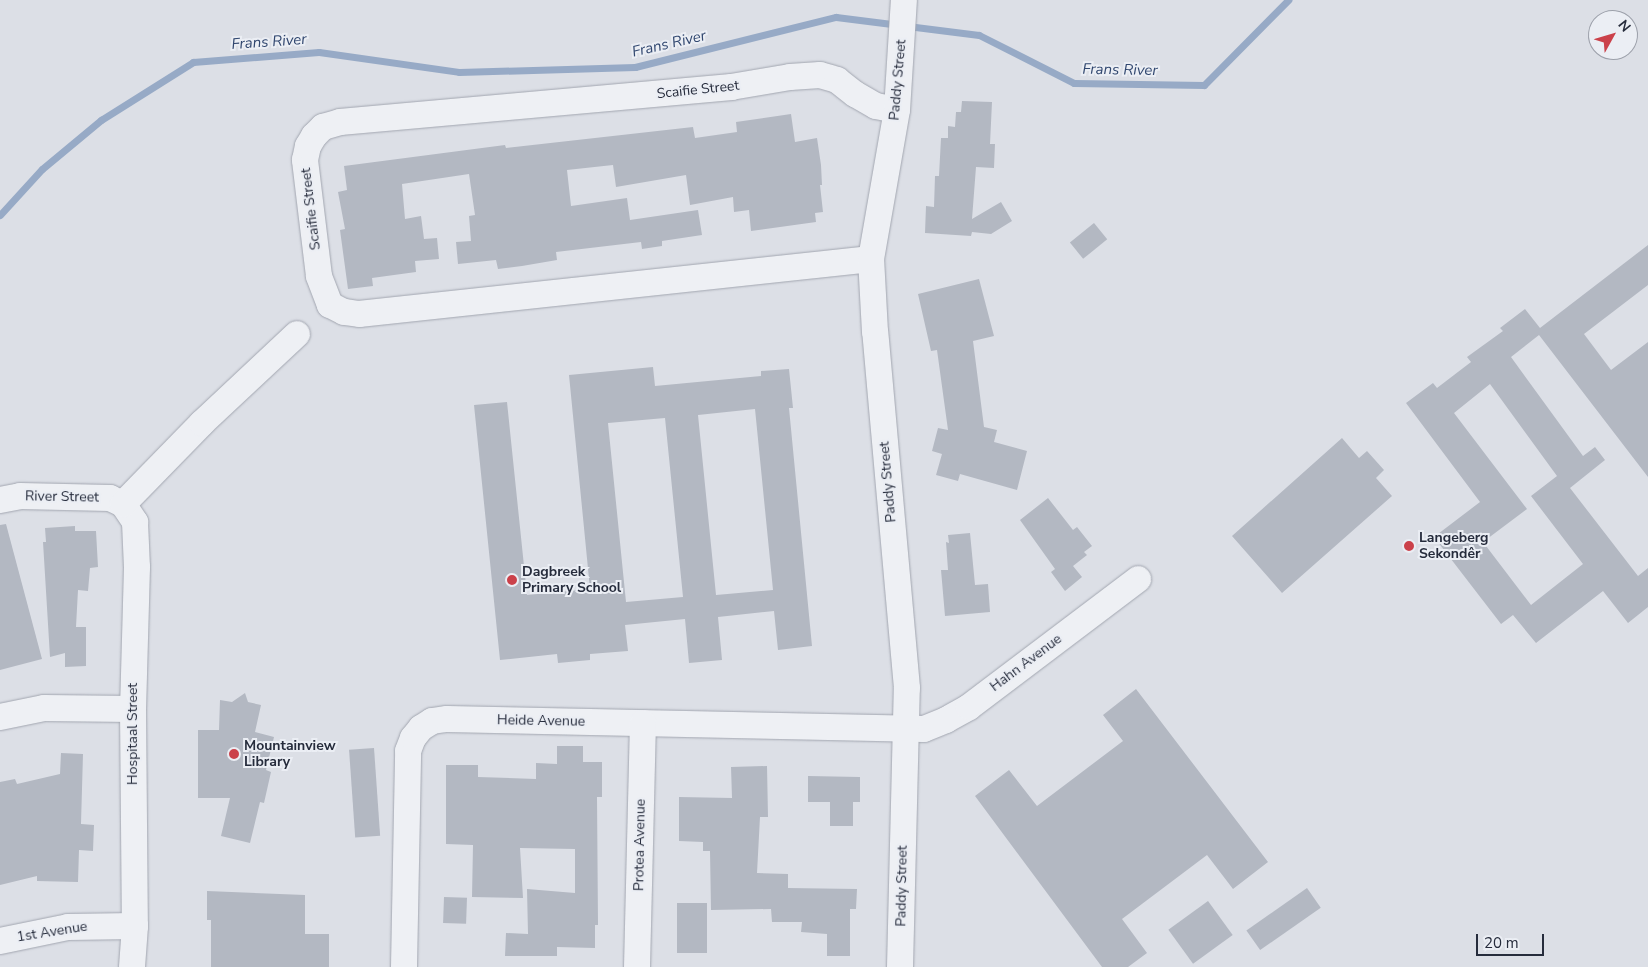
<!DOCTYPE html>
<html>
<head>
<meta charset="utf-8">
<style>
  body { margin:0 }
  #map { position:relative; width:1648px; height:967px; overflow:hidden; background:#dcdfe6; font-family:"Nunito Sans",sans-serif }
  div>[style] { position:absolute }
  .stream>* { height:7px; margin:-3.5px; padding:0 3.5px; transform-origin:3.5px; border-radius:3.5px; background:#97aac6 }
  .building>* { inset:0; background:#b3b8c2; transform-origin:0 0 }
  .roads { filter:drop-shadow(0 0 1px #a2a6b0) drop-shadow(0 0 1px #a2a6b0) }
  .minor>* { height:26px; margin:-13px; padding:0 13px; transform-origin:13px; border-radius:13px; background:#eef0f4 }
  .dots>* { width:14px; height:14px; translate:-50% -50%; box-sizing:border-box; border:2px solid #ebeef4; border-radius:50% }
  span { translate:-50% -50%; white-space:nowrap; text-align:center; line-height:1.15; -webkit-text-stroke:4px #ebeef4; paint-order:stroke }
  .street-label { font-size:14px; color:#262c3c }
  .poi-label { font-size:14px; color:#262c3c; font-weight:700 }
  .left { translate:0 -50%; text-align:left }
  .water-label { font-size:15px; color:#31476f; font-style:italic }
  .north { position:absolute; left:1588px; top:10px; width:50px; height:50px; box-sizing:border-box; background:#ebeef4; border:1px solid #9ca0aa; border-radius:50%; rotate:51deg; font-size:14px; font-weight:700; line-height:20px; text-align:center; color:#262c3c }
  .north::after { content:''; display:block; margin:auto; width:18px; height:22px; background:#cb414a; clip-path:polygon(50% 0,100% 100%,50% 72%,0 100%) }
  .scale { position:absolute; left:1476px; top:934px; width:68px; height:22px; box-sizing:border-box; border:2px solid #262c3c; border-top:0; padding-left:6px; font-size:15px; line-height:18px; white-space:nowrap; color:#262c3c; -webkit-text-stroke:4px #ebeef4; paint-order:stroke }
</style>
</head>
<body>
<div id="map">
  <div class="stream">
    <i style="left:0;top:215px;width:62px;rotate:-47.6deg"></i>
    <i style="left:42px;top:169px;width:77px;rotate:-39.7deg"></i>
    <i style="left:101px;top:120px;width:109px;rotate:-32.2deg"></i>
    <i style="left:193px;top:62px;width:126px;rotate:-4.5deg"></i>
    <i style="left:319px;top:52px;width:141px;rotate:8.1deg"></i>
    <i style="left:459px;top:72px;width:176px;rotate:-1.6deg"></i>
    <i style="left:635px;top:67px;width:207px;rotate:-14deg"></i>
    <i style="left:836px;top:17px;width:144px;rotate:7.2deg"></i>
    <i style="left:979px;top:35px;width:106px;rotate:26.8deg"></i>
    <i style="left:1074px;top:83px;width:130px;rotate:0.9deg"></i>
    <i style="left:1204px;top:85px;width:120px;rotate:-45.3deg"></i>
  </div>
  <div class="building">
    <i style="clip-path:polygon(962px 101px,992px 102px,990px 144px,995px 144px,994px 168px,976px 167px,972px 219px,1001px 202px,1012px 221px,991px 234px,972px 232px,971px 236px,925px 233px,926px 206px,934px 207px,935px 176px,939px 176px,941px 138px,948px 138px,948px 126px,955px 127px,956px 112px,961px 112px)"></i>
    <i style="clip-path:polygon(791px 114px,795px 142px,817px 138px,821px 165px,822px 185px,820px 185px,823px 212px,815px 213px,816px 222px,751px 231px,749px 210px,734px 212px,733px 197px,690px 205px,686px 175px,616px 187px,613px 165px,567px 170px,571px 206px,627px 198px,630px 220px,698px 210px,702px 235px,662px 241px,662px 246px,642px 249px,641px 242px,556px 252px,557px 260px,522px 266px,498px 269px,496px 260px,458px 264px,456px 242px,471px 241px,469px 216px,475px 215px,469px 174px,402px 184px,405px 219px,421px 216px,424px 239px,437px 238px,439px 259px,415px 261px,416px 272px,372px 278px,373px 286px,348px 289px,340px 230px,345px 229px,338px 192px,347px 190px,344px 166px,505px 145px,506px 148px,693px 127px,695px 138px,737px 132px,736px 122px)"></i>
    <i style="left:1094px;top:223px;width:21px;height:31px;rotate:51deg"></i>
    <i style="clip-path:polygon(evenodd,1648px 245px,1648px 285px,1584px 334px,1611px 370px,1648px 342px,1648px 477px,1539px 335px,1511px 357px,1583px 456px,1595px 447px,1605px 460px,1570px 488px,1638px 576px,1648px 568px,1648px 607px,1628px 623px,1603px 591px,1536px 643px,1513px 615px,1501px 624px,1434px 537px,1480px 502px,1406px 403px,1433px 383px,1437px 388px,1471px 362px,1467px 357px,1503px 331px,1500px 328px,1525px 309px,1540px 328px,1648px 245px,1490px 384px,1557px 476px,1531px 496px,1583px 564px,1531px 605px,1483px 542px,1527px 509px,1454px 413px,1490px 384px)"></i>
    <i style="clip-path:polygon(979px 279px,994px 336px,973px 341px,984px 427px,997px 430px,994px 442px,1027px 451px,1017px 490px,960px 474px,958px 481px,936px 475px,942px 454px,932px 451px,938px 428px,948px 430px,937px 350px,931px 351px,918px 294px)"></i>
    <i style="clip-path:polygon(evenodd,653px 367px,655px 386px,761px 376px,761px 371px,789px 369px,793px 408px,789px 408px,812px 646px,778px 650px,774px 611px,718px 617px,722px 660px,689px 663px,685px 619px,625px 625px,628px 651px,590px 654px,590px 660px,558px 663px,557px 654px,500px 660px,474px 405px,507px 402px,527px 595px,590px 589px,569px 375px,653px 367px,755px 409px,773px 590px,716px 595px,698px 415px,755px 409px,653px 367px,665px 418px,683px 597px,626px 602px,608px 423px,665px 418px)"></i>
    <i style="clip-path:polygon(1342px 438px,1359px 458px,1367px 451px,1384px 470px,1376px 478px,1392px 496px,1282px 593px,1232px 536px)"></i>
    <i style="clip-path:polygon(1048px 498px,1073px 530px,1077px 527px,1092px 546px,1084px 552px,1087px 555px,1073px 566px,1082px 577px,1065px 591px,1051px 572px,1055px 569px,1020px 520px)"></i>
    <i style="clip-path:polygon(6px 524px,42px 659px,0 670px,0 525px)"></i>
    <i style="clip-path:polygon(75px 526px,75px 531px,96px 531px,98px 567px,90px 568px,88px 591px,78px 590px,76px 627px,86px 627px,86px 666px,65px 667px,65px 653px,50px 657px,43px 542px,46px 542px,45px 528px)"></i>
    <i style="clip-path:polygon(970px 533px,975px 585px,988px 584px,990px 612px,945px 616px,941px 570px,948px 570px,946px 542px,949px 543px,948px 535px)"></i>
    <i style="clip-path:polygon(1136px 689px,1268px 862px,1233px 889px,1207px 855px,1122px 919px,1147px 953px,1128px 967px,1102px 967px,975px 796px,1009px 770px,1037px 806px,1123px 741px,1103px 715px)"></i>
    <i style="clip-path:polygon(245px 693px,248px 702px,261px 705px,255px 732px,274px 737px,266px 770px,271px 772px,264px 803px,260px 802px,250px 843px,221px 836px,230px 798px,198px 798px,198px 730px,219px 730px,220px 700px,232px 702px)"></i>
    <i style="clip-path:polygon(557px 746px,583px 746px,583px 762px,602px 762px,602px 797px,597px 797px,598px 925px,595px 925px,595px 948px,557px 947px,557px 956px,505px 956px,506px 933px,528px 934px,527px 889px,575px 893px,575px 849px,520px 848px,523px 898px,472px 897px,473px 845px,446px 844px,446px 765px,478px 765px,478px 777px,536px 779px,536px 763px,557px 764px)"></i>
    <i style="left:374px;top:748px;width:88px;height:25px;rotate:86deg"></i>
    <i style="clip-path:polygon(61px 753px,83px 754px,81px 824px,94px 825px,93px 851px,79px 850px,78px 882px,37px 881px,37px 876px,0 885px,0 782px,15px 779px,17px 784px,60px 774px)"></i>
    <i style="clip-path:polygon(767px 766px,768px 817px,760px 817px,757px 873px,788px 874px,788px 888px,857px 889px,856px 909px,850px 909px,850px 956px,827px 956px,827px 934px,801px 932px,802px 922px,772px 922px,771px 909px,711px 910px,710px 851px,703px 851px,703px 842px,679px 841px,679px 797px,732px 798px,731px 767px)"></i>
    <i style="clip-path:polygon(808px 776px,860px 777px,860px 802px,853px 802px,853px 826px,830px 826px,830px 802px,808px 802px)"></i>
    <i style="left:1307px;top:888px;width:24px;height:74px;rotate:55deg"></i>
    <i style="clip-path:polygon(207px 891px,305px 895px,305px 934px,329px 934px,329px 967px,211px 967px,211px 920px,207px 920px)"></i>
    <i style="left:444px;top:897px;width:23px;height:26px;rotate:2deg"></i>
    <i style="left:1208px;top:901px;width:42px;height:49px;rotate:54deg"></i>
    <i style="left:677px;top:903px;width:30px;height:50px"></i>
  </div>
  <div class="roads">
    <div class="minor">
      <i style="left:871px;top:259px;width:515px;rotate:173.87deg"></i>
      <i style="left:359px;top:314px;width:15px;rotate:-172deg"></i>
      <i style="left:344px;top:312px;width:16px;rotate:-153deg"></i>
      <i style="left:330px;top:305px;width:31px;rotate:-111deg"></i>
      <i style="left:319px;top:276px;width:117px;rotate:-96.9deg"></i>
      <i style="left:305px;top:160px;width:14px;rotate:-78deg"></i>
      <i style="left:308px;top:146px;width:12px;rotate:-59deg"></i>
      <i style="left:314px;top:136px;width:13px;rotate:-45deg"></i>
      <i style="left:323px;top:127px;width:18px;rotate:-16deg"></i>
      <i style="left:340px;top:122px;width:393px;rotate:-5.1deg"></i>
      <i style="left:731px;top:87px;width:60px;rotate:-9.6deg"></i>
      <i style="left:790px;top:77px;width:30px;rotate:-4deg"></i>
      <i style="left:820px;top:75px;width:18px;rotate:16deg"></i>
      <i style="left:837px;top:80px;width:23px;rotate:38deg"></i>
      <i style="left:855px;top:94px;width:24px;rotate:30deg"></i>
      <i style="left:876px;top:106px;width:21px;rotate:11deg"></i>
      <i style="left:0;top:500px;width:20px;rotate:-11deg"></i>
      <i style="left:20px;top:496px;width:90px;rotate:1.3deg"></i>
      <i style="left:110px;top:498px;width:14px;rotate:25deg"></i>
      <i style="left:123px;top:504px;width:22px;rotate:56deg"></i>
      <i style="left:135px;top:522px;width:45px;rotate:87.5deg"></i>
      <i style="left:137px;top:567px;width:142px;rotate:91.6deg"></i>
      <i style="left:133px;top:709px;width:217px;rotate:89.5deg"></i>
      <i style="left:135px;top:926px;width:41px;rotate:94.2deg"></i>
      <i style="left:123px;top:504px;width:113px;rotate:-45.7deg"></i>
      <i style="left:202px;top:423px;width:130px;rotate:-43.1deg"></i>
      <i style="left:0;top:717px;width:45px;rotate:-11.6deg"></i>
      <i style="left:44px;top:708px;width:89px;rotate:0.6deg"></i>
      <i style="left:0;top:941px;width:69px;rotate:-11.6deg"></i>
      <i style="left:68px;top:927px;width:67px;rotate:-0.9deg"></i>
      <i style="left:404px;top:967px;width:216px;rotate:-88.9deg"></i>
      <i style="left:408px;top:751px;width:14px;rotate:-69deg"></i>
      <i style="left:413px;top:738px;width:13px;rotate:-51deg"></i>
      <i style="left:421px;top:728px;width:13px;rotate:-32deg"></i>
      <i style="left:432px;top:721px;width:15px;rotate:-8deg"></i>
      <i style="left:447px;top:719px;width:477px;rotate:1.2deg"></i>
      <i style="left:924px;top:729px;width:24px;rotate:-22deg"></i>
      <i style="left:946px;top:720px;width:26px;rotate:-29deg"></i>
      <i style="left:969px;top:707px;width:212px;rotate:-37.1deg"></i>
      <i style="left:637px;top:967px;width:244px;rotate:-88.6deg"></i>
      <i style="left:900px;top:967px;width:279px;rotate:-88.6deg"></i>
      <i style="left:907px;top:688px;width:357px;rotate:-95.1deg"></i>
      <i style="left:875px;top:332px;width:73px;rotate:-93.1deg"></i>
      <i style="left:871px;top:259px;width:151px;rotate:-80.1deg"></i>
      <i style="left:897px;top:110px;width:110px;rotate:-86.4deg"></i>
    </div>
  </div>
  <div class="dots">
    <i style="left:1409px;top:546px;background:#cb414a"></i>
    <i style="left:512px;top:580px;background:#cb414a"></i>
    <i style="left:234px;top:754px;background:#cb414a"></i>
  </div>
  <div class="street-label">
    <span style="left:898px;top:80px;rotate:-85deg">Paddy Street</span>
    <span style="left:698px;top:90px;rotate:-6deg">Scaifie Street</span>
    <span style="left:311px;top:209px;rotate:-97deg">Scaifie Street</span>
    <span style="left:888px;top:482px;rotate:-95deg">Paddy Street</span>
    <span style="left:62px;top:497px;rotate:1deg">River Street</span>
    <span style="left:1026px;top:663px;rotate:-37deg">Hahn Avenue</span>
    <span style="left:541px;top:721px;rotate:1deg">Heide Avenue</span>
    <span style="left:133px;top:734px;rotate:-90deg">Hospitaal Street</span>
    <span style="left:640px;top:845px;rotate:-89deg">Protea Avenue</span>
    <span style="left:902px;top:886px;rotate:-89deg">Paddy Street</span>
    <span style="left:52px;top:932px;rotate:-9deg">1st Avenue</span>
  </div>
  <div class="poi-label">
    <span class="left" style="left:1419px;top:546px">Langeberg<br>Sekondêr</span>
    <span class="left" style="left:522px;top:580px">Dagbreek<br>Primary School</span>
    <span class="left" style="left:244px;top:754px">Mountainview<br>Library</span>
  </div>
  <div class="water-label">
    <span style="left:269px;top:42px;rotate:-4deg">Frans River</span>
    <span style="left:669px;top:44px;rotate:-13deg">Frans River</span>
    <span style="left:1120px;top:70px;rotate:1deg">Frans River</span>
  </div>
  <div class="north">N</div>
  <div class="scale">20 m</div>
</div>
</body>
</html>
